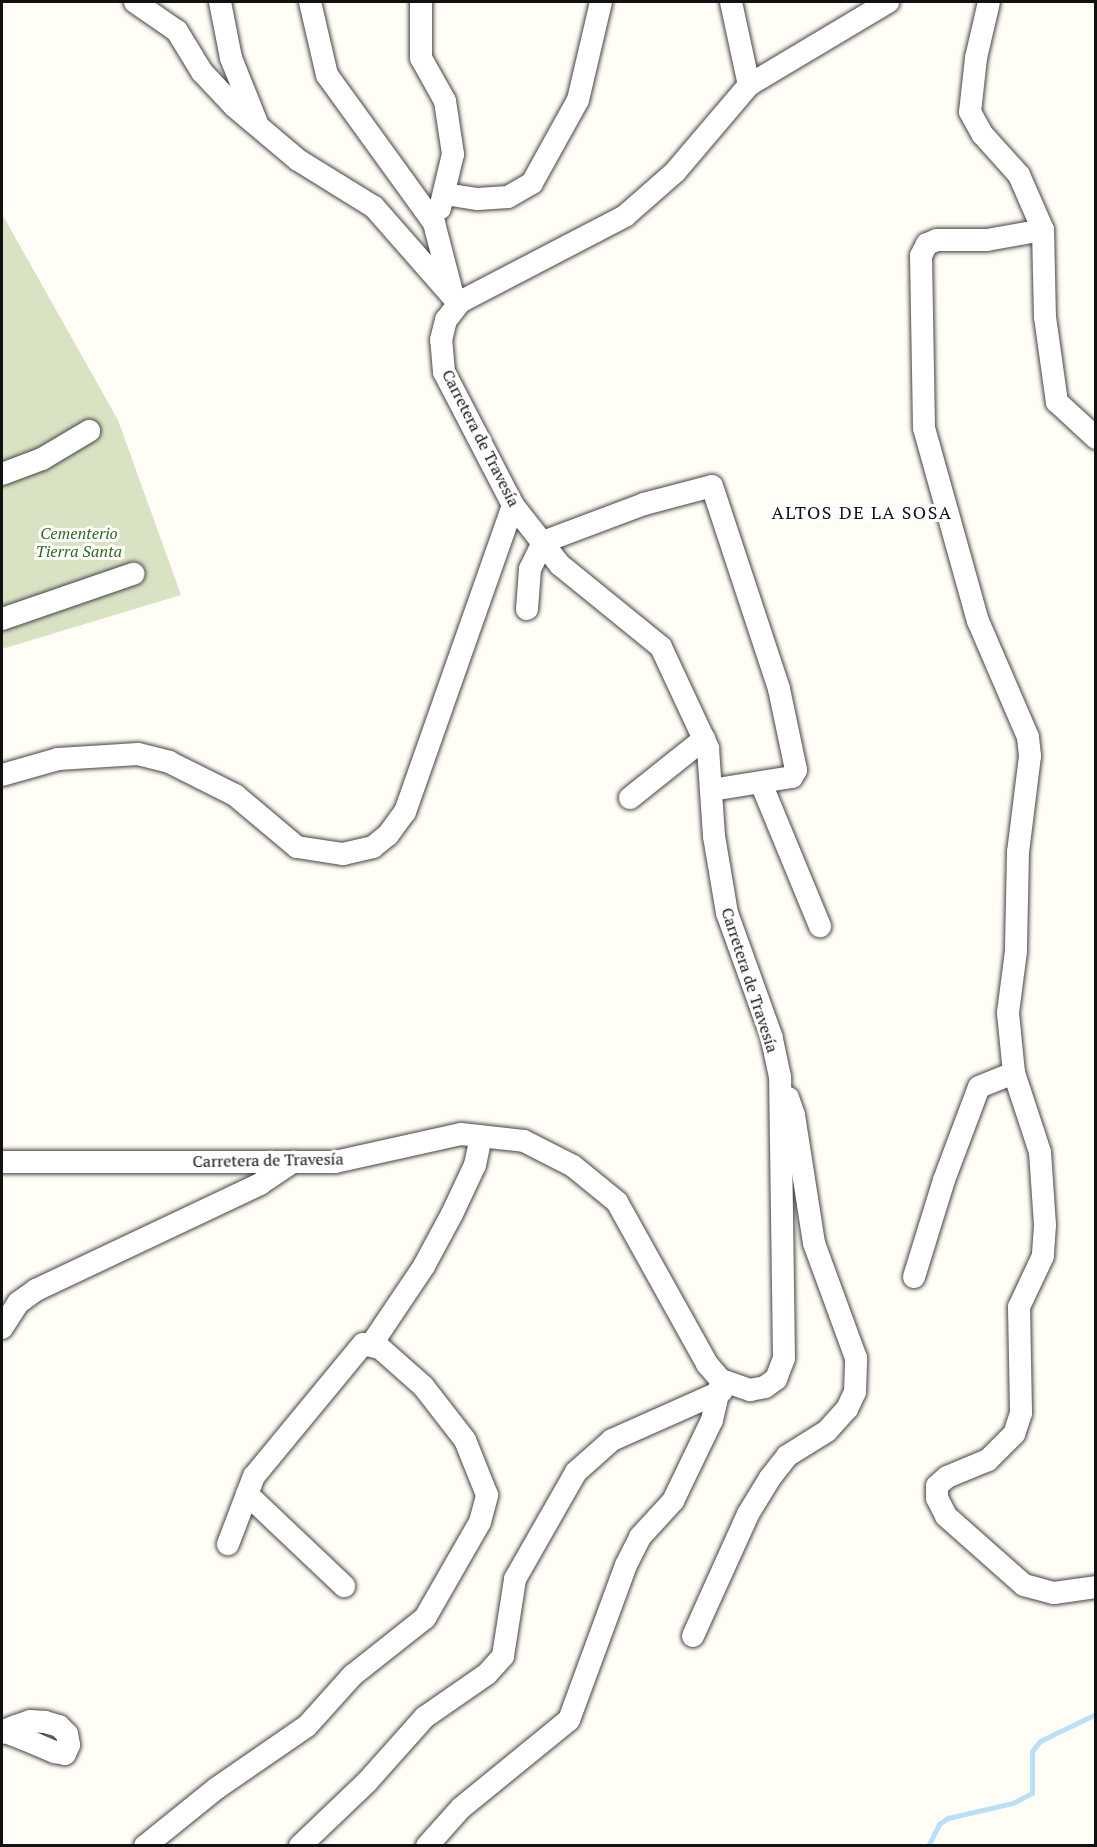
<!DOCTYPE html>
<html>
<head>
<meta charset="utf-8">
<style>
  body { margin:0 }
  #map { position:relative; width:1097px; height:1847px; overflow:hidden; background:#fffdf5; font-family:"PT Serif",serif }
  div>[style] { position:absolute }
  .cemetery>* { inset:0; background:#d9e3c4 }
  .stream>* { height:5px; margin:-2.5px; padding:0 2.5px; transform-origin:2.5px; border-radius:2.5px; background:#b9e0f7 }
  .roads { filter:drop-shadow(0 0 2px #444) drop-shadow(0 0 2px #444) }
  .minor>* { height:22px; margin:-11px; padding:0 11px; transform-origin:11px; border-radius:11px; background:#fff }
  span { translate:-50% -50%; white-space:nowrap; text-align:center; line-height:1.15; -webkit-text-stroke:6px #fff; paint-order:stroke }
  .street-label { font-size:16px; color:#111 }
  .park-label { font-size:16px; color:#2f6b1f; font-style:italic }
  .neighbourhood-label { font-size:18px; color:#111; letter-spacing:1.5px }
  .frame { position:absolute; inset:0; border:3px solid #111; pointer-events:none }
</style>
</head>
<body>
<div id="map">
  <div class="cemetery">
    <i style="clip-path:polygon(2px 214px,118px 420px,181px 595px,2px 649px)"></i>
  </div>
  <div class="stream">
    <i style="left:928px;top:1846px;width:25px;rotate:-63deg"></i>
    <i style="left:939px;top:1824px;width:11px;rotate:-34deg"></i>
    <i style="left:948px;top:1818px;width:67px;rotate:-13deg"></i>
    <i style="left:1013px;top:1803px;width:21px;rotate:-28deg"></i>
    <i style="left:1032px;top:1793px;width:42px;rotate:-90deg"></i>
    <i style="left:1032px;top:1751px;width:13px;rotate:-51deg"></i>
    <i style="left:1040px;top:1741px;width:62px;rotate:-25.7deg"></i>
  </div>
  <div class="roads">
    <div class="minor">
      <i style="left:135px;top:2px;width:51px;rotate:34.6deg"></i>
      <i style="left:177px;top:31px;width:48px;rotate:58.6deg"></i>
      <i style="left:202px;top:72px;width:47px;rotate:46.7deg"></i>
      <i style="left:234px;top:106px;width:84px;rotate:40.2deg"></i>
      <i style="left:298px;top:160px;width:89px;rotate:31.7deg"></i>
      <i style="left:374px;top:207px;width:121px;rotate:48.7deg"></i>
      <i style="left:220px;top:2px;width:57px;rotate:78.9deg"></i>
      <i style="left:231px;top:58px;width:70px;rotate:68.2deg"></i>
      <i style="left:310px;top:2px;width:75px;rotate:76.9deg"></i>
      <i style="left:327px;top:75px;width:183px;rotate:54.1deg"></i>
      <i style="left:434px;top:223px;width:71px;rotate:75.4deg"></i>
      <i style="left:421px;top:2px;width:56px;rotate:90deg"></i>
      <i style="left:421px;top:58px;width:49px;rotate:60.8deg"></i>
      <i style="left:445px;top:101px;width:54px;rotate:81.4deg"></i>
      <i style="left:453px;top:154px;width:56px;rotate:103.5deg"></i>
      <i style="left:731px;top:2px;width:85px;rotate:77.8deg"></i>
      <i style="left:989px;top:2px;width:57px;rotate:103.1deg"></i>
      <i style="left:976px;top:58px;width:54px;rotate:96.3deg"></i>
      <i style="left:970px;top:112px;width:26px;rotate:61deg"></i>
      <i style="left:983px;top:135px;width:54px;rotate:48deg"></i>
      <i style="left:1019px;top:175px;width:60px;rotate:66.4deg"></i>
      <i style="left:1043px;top:230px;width:87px;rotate:88.7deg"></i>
      <i style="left:1045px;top:317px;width:86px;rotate:82deg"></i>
      <i style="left:1057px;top:402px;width:53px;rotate:42.7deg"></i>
      <i style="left:445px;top:194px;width:33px;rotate:9deg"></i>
      <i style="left:478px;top:199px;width:30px;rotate:-4deg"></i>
      <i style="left:508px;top:197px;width:28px;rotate:-30deg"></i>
      <i style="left:532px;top:183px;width:95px;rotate:-61deg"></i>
      <i style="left:578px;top:100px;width:101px;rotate:-76.8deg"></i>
      <i style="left:1043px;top:230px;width:57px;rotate:169.9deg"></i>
      <i style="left:987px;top:240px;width:50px;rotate:180deg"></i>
      <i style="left:937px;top:240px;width:11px;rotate:158deg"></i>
      <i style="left:927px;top:244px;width:13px;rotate:117deg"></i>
      <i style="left:921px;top:256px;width:172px;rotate:89deg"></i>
      <i style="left:924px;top:428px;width:200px;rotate:74.4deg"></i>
      <i style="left:978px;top:621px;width:126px;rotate:66.7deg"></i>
      <i style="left:1028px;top:737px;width:19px;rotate:84deg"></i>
      <i style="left:1030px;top:756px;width:97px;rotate:97.1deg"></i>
      <i style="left:1018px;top:852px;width:99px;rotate:91.2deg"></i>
      <i style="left:1016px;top:951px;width:63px;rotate:97.4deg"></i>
      <i style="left:1008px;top:1013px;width:60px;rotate:84.3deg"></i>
      <i style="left:1014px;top:1073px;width:83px;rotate:71.8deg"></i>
      <i style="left:1040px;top:1152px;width:73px;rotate:86.1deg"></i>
      <i style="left:1045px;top:1225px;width:31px;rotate:94deg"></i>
      <i style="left:1043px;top:1256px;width:56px;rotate:115.2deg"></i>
      <i style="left:1019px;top:1307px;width:106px;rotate:88.9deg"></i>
      <i style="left:1021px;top:1413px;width:22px;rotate:108deg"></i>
      <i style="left:1014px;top:1434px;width:37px;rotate:135deg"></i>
      <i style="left:988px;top:1460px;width:44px;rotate:157.5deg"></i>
      <i style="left:947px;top:1477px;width:13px;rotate:138deg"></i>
      <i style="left:937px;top:1486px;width:12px;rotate:90deg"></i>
      <i style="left:937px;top:1498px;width:20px;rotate:63deg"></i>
      <i style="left:946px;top:1516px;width:104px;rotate:41.5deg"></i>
      <i style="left:1024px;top:1585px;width:31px;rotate:15deg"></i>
      <i style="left:1054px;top:1593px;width:42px;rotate:-8.1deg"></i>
      <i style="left:2px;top:474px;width:43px;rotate:-20.6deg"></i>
      <i style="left:42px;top:459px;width:55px;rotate:-30.8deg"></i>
      <i style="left:527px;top:609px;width:40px;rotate:-85.7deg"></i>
      <i style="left:530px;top:569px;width:30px;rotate:-64deg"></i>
      <i style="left:543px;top:542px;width:108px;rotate:-20.6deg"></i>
      <i style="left:644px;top:504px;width:70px;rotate:-14.8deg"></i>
      <i style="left:712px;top:486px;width:214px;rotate:71.7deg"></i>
      <i style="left:779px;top:689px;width:83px;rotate:78.1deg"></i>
      <i style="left:796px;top:770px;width:8px;rotate:120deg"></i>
      <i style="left:792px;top:777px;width:81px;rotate:170.8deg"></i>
      <i style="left:2px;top:619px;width:139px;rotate:-19deg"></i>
      <i style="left:2px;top:775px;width:58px;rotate:-15.9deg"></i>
      <i style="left:58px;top:759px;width:80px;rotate:-3.6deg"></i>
      <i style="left:138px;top:754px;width:32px;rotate:14deg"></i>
      <i style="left:169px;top:762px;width:74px;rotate:26.6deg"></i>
      <i style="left:235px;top:795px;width:81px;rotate:40deg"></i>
      <i style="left:297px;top:847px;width:47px;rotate:8.7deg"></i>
      <i style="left:343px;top:854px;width:31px;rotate:-13deg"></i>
      <i style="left:373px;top:847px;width:19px;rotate:-39deg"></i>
      <i style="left:388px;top:835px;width:29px;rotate:-54deg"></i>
      <i style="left:405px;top:812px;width:325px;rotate:-70.6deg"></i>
      <i style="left:761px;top:783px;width:155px;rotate:67.6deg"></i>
      <i style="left:630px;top:798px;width:95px;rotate:-38.6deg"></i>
      <i style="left:2px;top:1162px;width:333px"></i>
      <i style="left:335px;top:1162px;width:129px;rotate:-12.5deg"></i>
      <i style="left:461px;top:1134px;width:63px;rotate:6.3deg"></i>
      <i style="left:524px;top:1141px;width:55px;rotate:27deg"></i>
      <i style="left:573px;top:1166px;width:57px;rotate:39.3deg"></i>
      <i style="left:617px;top:1202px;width:185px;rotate:60.9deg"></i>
      <i style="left:707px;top:1364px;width:21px;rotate:49deg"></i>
      <i style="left:721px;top:1380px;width:31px;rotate:19deg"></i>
      <i style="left:750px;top:1390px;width:15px;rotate:-11deg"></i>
      <i style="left:765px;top:1387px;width:14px;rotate:-36deg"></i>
      <i style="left:776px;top:1379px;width:22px;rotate:-69deg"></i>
      <i style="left:784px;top:1358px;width:281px;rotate:-90.8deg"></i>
      <i style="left:780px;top:1077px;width:40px;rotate:-102deg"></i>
      <i style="left:772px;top:1038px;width:133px;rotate:-109.8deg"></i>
      <i style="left:727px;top:913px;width:78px;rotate:-99.6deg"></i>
      <i style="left:714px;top:836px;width:88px;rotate:-93.9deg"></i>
      <i style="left:708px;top:748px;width:111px;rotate:-115deg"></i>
      <i style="left:661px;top:647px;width:130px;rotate:-140.9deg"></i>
      <i style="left:560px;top:565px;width:76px;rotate:-128.1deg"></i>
      <i style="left:513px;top:505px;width:150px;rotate:-117.4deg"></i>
      <i style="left:444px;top:372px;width:32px;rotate:-95deg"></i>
      <i style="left:441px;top:340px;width:21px;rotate:-76deg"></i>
      <i style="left:446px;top:320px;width:23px;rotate:-52deg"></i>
      <i style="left:460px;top:302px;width:186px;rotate:-27.5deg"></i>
      <i style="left:625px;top:216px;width:67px;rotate:-41.3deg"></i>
      <i style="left:675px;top:172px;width:114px;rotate:-49.6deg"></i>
      <i style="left:749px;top:85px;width:162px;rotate:-30.8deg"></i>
      <i style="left:914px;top:1277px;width:102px;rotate:-72.8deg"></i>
      <i style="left:944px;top:1180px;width:99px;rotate:-69.4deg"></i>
      <i style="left:979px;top:1087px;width:38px;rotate:-22deg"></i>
      <i style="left:2px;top:1328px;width:30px;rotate:-57deg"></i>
      <i style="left:18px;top:1303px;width:22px;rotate:-36deg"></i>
      <i style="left:36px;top:1290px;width:248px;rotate:-25.3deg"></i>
      <i style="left:260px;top:1184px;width:40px;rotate:-34deg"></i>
      <i style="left:371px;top:1345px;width:95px;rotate:-56.1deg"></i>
      <i style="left:424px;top:1266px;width:59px;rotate:-61.7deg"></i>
      <i style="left:452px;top:1214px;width:54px;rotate:-64.9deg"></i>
      <i style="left:475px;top:1165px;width:29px;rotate:-78deg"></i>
      <i style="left:247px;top:1494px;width:134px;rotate:43.5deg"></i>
      <i style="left:693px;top:1636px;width:134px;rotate:-65.7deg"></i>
      <i style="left:748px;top:1514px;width:42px;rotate:-58.6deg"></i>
      <i style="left:770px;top:1478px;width:28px;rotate:-52deg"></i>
      <i style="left:787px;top:1456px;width:47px;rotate:-32deg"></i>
      <i style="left:827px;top:1431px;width:30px;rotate:-48deg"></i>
      <i style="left:847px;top:1409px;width:19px;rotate:-65deg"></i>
      <i style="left:855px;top:1392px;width:34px;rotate:-88deg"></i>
      <i style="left:856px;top:1358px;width:122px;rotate:-110.1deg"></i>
      <i style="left:814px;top:1243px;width:130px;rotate:-98.9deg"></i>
      <i style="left:794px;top:1115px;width:18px;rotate:-109deg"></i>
      <i style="left:2px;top:1731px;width:1px"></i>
      <i style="left:3px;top:1731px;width:22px;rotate:21deg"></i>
      <i style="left:24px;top:1739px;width:34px;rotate:23deg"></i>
      <i style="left:55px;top:1752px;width:10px;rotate:11deg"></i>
      <i style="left:65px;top:1754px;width:10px;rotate:-66deg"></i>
      <i style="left:69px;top:1745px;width:11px;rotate:-100deg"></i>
      <i style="left:67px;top:1734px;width:11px;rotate:-135deg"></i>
      <i style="left:59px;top:1726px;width:15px;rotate:-164deg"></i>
      <i style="left:45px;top:1722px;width:15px;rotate:-176deg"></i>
      <i style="left:30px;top:1721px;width:15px;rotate:160deg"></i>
      <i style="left:16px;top:1726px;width:14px;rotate:159deg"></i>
      <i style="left:3px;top:1731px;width:2px;rotate:117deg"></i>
      <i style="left:145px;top:1846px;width:92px;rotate:-38.9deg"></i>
      <i style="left:217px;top:1788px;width:109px;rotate:-34.6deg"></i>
      <i style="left:307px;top:1726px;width:69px;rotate:-48deg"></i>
      <i style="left:353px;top:1675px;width:92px;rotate:-38.4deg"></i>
      <i style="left:425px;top:1618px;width:111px;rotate:-60.2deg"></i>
      <i style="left:480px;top:1522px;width:28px;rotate:-75deg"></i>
      <i style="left:487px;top:1495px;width:59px;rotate:-111.8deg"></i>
      <i style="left:465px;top:1440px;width:68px;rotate:-127.9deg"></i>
      <i style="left:423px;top:1386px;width:57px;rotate:-138.5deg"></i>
      <i style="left:380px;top:1348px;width:17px;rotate:-167deg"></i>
      <i style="left:363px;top:1344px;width:171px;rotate:129.5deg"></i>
      <i style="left:254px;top:1476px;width:73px;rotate:110.9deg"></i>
      <i style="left:300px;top:1846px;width:93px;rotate:-43.7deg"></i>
      <i style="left:367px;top:1782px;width:87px;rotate:-48.3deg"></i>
      <i style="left:425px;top:1717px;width:75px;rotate:-34.7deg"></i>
      <i style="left:487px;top:1674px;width:24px;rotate:-48deg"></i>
      <i style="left:503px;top:1656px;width:78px;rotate:-81.1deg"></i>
      <i style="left:515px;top:1579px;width:123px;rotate:-60.3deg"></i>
      <i style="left:576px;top:1472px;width:48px;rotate:-41.6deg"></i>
      <i style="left:612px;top:1440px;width:120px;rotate:-24deg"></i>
      <i style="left:427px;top:1846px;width:51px;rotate:-48.2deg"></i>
      <i style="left:461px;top:1808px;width:139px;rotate:-39.2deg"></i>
      <i style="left:569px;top:1720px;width:165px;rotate:-69.8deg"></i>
      <i style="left:626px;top:1565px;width:31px;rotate:-63deg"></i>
      <i style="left:640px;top:1537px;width:49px;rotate:-47.5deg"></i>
      <i style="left:673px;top:1501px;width:90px;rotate:-64.3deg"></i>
      <i style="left:712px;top:1420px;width:39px;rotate:-77deg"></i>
    </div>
  </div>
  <div class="street-label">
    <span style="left:481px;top:438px;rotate:63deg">Carretera de Travesía</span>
    <span style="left:750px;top:980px;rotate:72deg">Carretera de Travesía</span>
    <span style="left:268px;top:1160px;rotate:-1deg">Carretera de Travesía</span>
  </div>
  <div class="park-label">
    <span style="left:79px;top:542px">Cementerio<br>Tierra Santa</span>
  </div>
  <div class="neighbourhood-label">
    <span style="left:862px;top:512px">ALTOS DE LA SOSA</span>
  </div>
  <div class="frame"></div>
</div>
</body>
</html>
